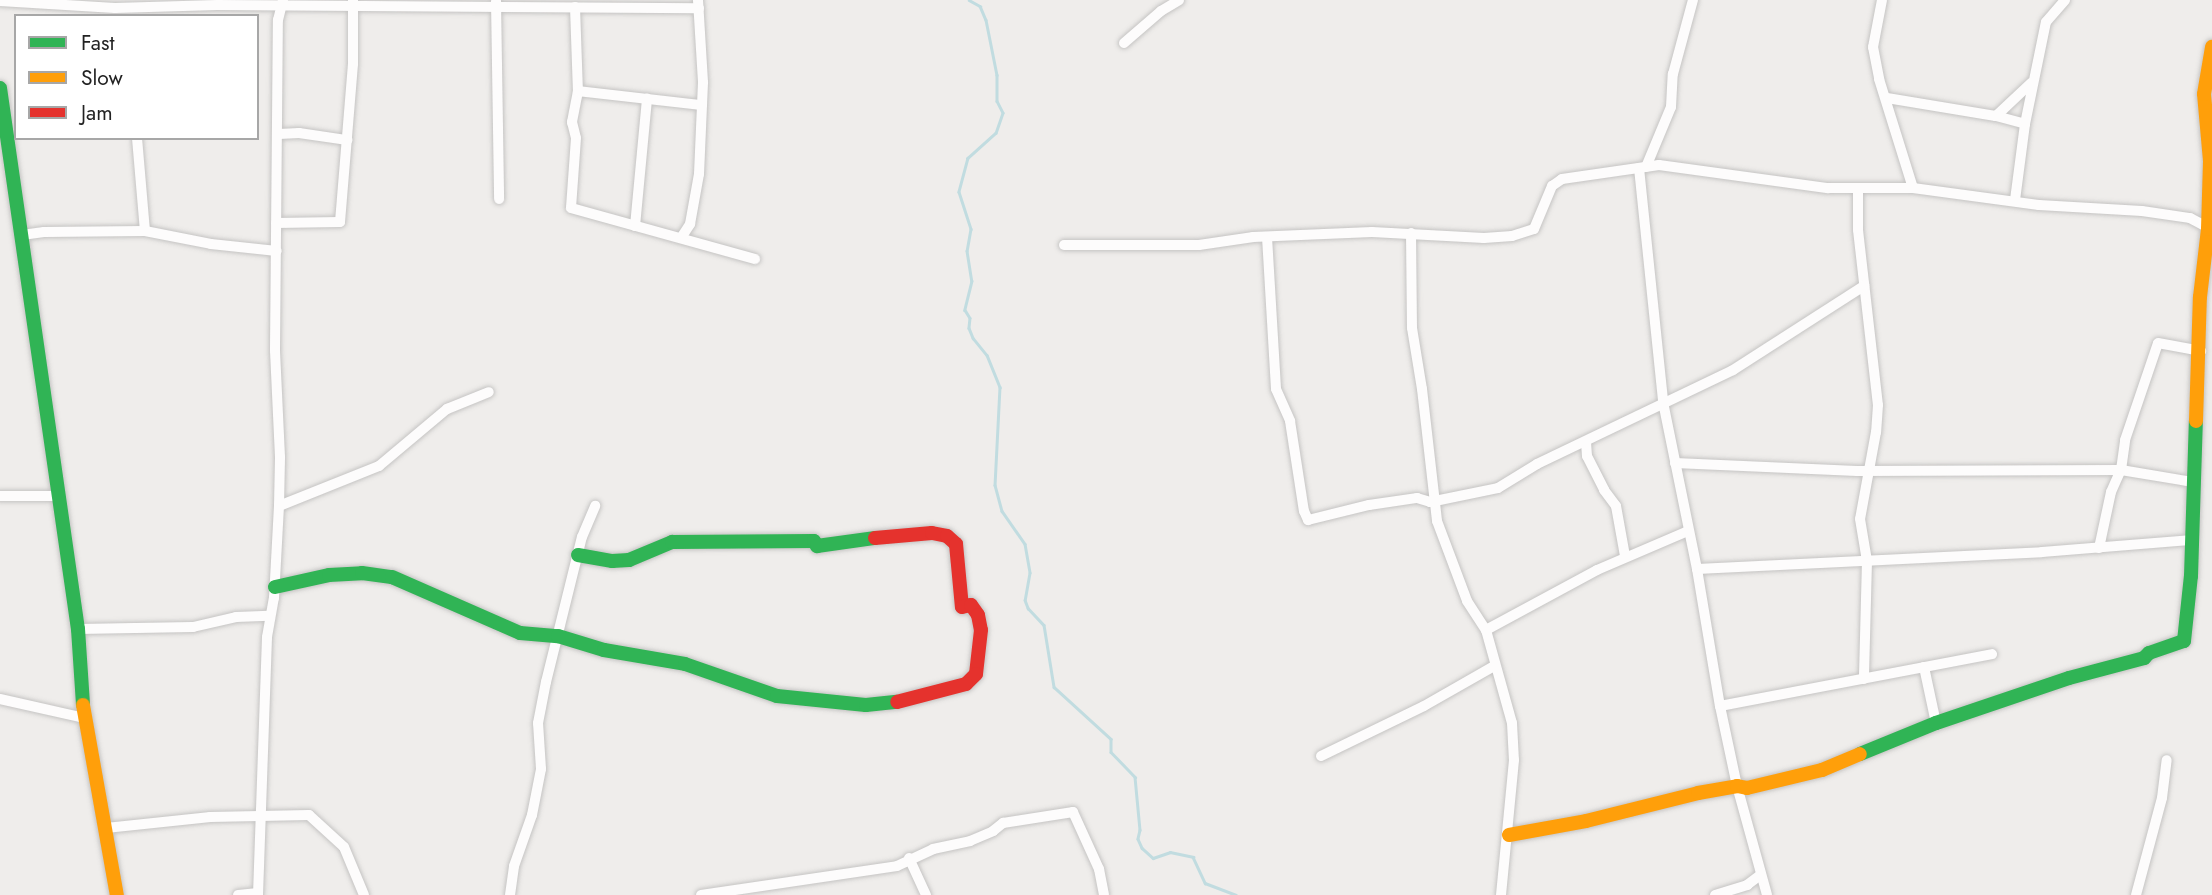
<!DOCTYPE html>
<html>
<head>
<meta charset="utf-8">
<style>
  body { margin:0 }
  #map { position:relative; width:2212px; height:895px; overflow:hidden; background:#efedeb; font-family:Jost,sans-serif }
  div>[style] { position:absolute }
  .stream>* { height:2.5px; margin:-1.25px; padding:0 1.25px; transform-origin:1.25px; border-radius:1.25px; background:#c1dce0 }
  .roads { filter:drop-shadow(0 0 2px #c5c4c3) drop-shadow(0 0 2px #c5c4c3) }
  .street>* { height:10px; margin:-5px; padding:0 5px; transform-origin:5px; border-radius:5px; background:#fdfcfc }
  .fast>* { height:14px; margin:-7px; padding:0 7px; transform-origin:7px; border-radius:7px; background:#30b455 }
  .slow>* { height:14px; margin:-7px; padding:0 7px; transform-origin:7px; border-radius:7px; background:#ff9f0a }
  .jam>* { height:14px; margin:-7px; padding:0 7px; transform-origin:7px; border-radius:7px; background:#e5322d }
  span { translate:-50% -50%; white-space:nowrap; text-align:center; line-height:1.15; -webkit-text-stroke:6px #fff; paint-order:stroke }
  .legend { position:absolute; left:14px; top:14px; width:245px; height:126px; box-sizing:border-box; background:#fff; border:2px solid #a7a7a7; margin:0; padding:9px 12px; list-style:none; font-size:21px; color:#222 }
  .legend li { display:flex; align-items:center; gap:14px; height:35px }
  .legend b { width:35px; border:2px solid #a7a7a7 }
</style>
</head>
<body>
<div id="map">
  <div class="stream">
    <i style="left:969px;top:0;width:13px;rotate:29deg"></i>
    <i style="left:980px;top:6px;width:15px;rotate:67deg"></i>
    <i style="left:986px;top:20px;width:56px;rotate:78.7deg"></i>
    <i style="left:997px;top:75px;width:26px;rotate:90deg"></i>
    <i style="left:997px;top:101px;width:13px;rotate:63deg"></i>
    <i style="left:1003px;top:113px;width:21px;rotate:109deg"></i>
    <i style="left:996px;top:133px;width:38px;rotate:138deg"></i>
    <i style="left:968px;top:158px;width:35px;rotate:105deg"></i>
    <i style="left:959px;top:192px;width:39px;rotate:72deg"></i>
    <i style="left:971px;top:229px;width:22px;rotate:100deg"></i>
    <i style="left:967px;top:251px;width:30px;rotate:81deg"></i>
    <i style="left:972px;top:281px;width:30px;rotate:104deg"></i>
    <i style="left:965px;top:310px;width:9px;rotate:58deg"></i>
    <i style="left:970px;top:318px;width:10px;rotate:96deg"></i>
    <i style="left:969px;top:328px;width:11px;rotate:68deg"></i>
    <i style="left:973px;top:338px;width:22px;rotate:51deg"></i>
    <i style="left:987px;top:355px;width:35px;rotate:68deg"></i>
    <i style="left:1000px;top:387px;width:98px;rotate:92.9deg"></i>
    <i style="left:995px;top:485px;width:27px;rotate:75deg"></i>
    <i style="left:1002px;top:511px;width:40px;rotate:55.1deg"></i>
    <i style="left:1025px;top:544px;width:29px;rotate:80deg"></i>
    <i style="left:1030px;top:573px;width:27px;rotate:100deg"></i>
    <i style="left:1025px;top:600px;width:9px;rotate:69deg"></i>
    <i style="left:1028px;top:608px;width:23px;rotate:47deg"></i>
    <i style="left:1044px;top:625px;width:63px;rotate:80.8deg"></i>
    <i style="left:1054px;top:687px;width:77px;rotate:42.4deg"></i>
    <i style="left:1111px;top:739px;width:13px;rotate:90deg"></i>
    <i style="left:1111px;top:752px;width:35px;rotate:46deg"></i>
    <i style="left:1135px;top:777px;width:53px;rotate:84.6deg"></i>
    <i style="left:1140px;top:830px;width:9px;rotate:103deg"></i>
    <i style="left:1138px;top:839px;width:10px;rotate:66deg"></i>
    <i style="left:1142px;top:848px;width:15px;rotate:42deg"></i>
    <i style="left:1153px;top:858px;width:18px;rotate:-19deg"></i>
    <i style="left:1170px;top:852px;width:24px;rotate:12deg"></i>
    <i style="left:1193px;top:857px;width:29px;rotate:65deg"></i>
    <i style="left:1205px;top:883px;width:33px;rotate:21deg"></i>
  </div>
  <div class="roads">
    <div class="street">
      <i style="left:1882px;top:0;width:48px;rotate:100.8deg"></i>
      <i style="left:1873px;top:47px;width:33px;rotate:79deg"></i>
      <i style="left:1879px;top:79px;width:114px;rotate:72.7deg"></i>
      <i style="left:0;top:1px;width:115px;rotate:3.5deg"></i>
      <i style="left:115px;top:8px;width:102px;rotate:-1.7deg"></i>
      <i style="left:217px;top:5px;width:482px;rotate:0.4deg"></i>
      <i style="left:496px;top:1px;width:198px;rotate:89.1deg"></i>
      <i style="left:575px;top:7px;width:84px;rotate:88deg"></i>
      <i style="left:578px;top:91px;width:32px;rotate:101deg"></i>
      <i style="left:572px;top:122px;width:16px;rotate:76deg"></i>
      <i style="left:576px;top:138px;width:70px;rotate:94.1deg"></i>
      <i style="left:571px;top:208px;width:191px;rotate:15.5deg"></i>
      <i style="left:1124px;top:43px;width:49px;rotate:-40.9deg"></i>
      <i style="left:1161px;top:11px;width:21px;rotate:-31deg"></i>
      <i style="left:578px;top:91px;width:124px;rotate:6.5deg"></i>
      <i style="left:1887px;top:98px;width:110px;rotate:9.4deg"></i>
      <i style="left:1996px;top:116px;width:30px;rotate:15deg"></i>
      <i style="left:1996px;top:116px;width:48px;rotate:-43.3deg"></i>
      <i style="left:279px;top:134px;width:20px;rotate:-3deg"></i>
      <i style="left:299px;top:133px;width:49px;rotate:8.3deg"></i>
      <i style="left:137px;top:138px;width:93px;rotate:85.1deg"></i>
      <i style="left:1646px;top:167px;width:65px;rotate:-67.4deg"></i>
      <i style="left:1671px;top:107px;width:33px;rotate:-87deg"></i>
      <i style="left:1673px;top:74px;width:77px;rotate:-74.9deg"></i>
      <i style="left:1639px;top:168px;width:235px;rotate:84.1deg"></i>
      <i style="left:1663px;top:402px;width:170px;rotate:78.5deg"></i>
      <i style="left:1697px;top:569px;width:139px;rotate:80.5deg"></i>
      <i style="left:1720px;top:706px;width:82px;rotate:78deg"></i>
      <i style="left:1737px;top:786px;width:113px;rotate:74.6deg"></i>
      <i style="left:1858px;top:189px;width:41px;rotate:90deg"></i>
      <i style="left:1858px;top:230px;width:176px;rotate:83.5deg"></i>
      <i style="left:1878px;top:405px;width:27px;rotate:94deg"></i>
      <i style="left:1876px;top:432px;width:88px;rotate:100.4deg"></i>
      <i style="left:1860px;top:519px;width:43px;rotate:80.5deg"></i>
      <i style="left:1867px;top:561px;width:118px;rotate:91.5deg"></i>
      <i style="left:2015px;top:200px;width:77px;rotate:-82.5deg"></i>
      <i style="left:2025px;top:124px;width:104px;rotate:-78.4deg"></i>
      <i style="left:2046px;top:22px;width:29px;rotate:-49deg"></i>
      <i style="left:276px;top:223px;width:64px;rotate:-0.9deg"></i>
      <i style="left:340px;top:222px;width:159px;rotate:-85.3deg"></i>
      <i style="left:353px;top:64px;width:64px;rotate:-90deg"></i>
      <i style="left:635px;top:226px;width:128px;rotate:-84.6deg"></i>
      <i style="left:1411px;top:233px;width:95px;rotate:89.4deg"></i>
      <i style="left:1412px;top:328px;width:62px;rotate:80.7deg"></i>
      <i style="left:1422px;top:389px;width:133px;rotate:83.5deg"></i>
      <i style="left:1437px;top:521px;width:85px;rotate:69.4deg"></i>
      <i style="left:1467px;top:601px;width:35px;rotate:57deg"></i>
      <i style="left:1486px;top:630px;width:97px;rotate:74.4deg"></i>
      <i style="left:1512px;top:723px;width:37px;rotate:87deg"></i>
      <i style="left:1514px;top:760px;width:136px;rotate:95.5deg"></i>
      <i style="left:22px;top:235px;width:22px;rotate:-8deg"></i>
      <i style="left:44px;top:232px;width:101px;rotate:-0.6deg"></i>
      <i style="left:145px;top:231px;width:67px;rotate:11.1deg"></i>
      <i style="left:211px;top:244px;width:66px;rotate:6.1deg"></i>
      <i style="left:1267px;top:237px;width:152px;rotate:86.6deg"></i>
      <i style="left:1276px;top:389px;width:35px;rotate:66deg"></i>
      <i style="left:1290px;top:421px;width:91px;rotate:81.2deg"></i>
      <i style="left:1304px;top:511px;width:10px;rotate:66deg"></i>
      <i style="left:1308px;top:520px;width:63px;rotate:-13.8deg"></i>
      <i style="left:1369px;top:505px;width:49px;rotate:-8.3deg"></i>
      <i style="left:1417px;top:498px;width:14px;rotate:17deg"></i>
      <i style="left:1430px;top:502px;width:69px;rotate:-11.6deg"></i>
      <i style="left:1498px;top:488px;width:46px;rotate:-31.6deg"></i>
      <i style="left:1537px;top:464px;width:217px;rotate:-25.6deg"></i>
      <i style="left:1733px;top:370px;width:156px;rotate:-32.7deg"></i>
      <i style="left:681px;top:238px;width:17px;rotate:-57deg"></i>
      <i style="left:690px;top:224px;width:51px;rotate:-79.8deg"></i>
      <i style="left:699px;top:174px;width:92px;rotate:-87.5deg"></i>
      <i style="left:703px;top:82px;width:82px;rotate:-93.5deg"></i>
      <i style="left:1064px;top:245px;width:135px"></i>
      <i style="left:1199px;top:245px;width:55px;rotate:-8.4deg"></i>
      <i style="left:1253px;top:237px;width:119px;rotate:-2.4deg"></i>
      <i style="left:1372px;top:232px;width:112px;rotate:3.1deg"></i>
      <i style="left:1484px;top:238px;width:28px;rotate:-4deg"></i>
      <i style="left:1512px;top:236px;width:23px;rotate:-18deg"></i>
      <i style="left:1534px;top:229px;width:47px;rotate:-67.3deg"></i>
      <i style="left:1552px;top:186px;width:12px;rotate:-35deg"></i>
      <i style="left:1562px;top:179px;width:98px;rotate:-8.2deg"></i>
      <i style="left:1659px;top:165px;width:171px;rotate:7.8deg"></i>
      <i style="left:1828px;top:188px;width:85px"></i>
      <i style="left:1913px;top:188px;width:127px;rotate:7.7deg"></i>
      <i style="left:2039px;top:205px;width:103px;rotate:3.3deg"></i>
      <i style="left:2142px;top:211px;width:49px;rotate:8.3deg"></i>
      <i style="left:2190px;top:218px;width:24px;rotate:28deg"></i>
      <i style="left:1586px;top:442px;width:14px;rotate:86deg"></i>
      <i style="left:1587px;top:456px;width:38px;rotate:63deg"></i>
      <i style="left:1604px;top:490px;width:20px;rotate:53deg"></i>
      <i style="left:1616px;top:506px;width:51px;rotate:79.8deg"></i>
      <i style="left:1675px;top:463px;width:182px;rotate:2.5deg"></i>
      <i style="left:1857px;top:471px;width:264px;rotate:-0.2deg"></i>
      <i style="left:2121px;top:470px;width:73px;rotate:9.5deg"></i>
      <i style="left:0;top:496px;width:59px"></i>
      <i style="left:279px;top:506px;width:108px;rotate:-21.8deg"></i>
      <i style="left:379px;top:466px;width:89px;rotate:-40deg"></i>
      <i style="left:447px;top:409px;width:45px;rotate:-22deg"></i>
      <i style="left:2099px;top:548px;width:57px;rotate:-77.9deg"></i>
      <i style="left:2111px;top:492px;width:24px;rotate:-66deg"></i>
      <i style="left:2121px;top:470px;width:30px;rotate:-82deg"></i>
      <i style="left:2125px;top:440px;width:102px;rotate:-71.2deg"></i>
      <i style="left:2158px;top:343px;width:44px;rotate:10.5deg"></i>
      <i style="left:1697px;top:569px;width:345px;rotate:-2.8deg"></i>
      <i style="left:2042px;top:552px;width:148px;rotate:-4.6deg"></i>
      <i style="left:78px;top:629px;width:115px;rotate:-1deg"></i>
      <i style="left:193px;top:627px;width:44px;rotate:-13.1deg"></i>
      <i style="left:236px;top:617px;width:33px;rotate:-2deg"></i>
      <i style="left:1486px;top:630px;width:126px;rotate:-28.4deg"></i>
      <i style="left:1597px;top:570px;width:99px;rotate:-23.2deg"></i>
      <i style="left:1924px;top:667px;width:57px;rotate:77.9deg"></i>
      <i style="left:0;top:699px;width:86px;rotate:12.7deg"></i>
      <i style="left:1720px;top:706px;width:277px;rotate:-10.8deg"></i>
      <i style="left:1321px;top:756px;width:114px;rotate:-25.9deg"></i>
      <i style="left:1424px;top:706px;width:81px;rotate:-29.7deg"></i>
      <i style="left:106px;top:828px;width:105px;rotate:-6deg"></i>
      <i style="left:210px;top:817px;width:99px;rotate:-1.2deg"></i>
      <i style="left:309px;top:815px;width:47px;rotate:42.4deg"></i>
      <i style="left:344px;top:847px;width:52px;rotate:67.4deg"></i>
      <i style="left:909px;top:858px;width:41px;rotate:65.3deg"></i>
      <i style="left:238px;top:895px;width:20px;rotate:-6deg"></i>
      <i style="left:258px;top:895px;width:258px;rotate:-88deg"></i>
      <i style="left:267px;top:637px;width:40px;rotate:-80deg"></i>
      <i style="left:274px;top:598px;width:92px;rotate:-86.9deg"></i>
      <i style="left:279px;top:506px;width:49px;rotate:-88.8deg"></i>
      <i style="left:280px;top:457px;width:107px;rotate:-92.7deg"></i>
      <i style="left:275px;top:350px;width:330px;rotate:-89.5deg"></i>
      <i style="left:278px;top:20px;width:21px;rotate:-76deg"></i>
      <i style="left:510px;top:895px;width:29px;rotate:-82deg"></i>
      <i style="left:514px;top:866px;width:54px;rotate:-70.6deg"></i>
      <i style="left:532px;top:815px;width:47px;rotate:-78.9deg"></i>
      <i style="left:541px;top:769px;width:46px;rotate:-93.7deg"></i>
      <i style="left:538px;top:723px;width:42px;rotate:-79deg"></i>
      <i style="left:546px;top:682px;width:149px;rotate:-76.1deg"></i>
      <i style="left:582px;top:537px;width:34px;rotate:-67deg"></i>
      <i style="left:701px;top:895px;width:198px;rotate:-8.4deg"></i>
      <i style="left:897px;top:866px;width:40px;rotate:-25deg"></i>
      <i style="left:933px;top:849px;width:38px;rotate:-12deg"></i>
      <i style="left:970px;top:841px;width:25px;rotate:-23deg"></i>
      <i style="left:993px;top:831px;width:13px;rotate:-39deg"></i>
      <i style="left:1003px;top:823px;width:71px;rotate:-8.9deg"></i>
      <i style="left:1073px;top:812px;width:63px;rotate:65.5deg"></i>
      <i style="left:1099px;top:869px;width:26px;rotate:79deg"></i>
      <i style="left:1715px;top:895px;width:34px;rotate:-17deg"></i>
      <i style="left:1747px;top:885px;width:15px;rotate:-37deg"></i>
      <i style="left:2136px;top:895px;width:100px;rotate:-75deg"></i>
      <i style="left:2162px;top:798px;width:38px;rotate:-83deg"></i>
    </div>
    <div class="fast">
      <i style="left:0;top:88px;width:547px;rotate:81.8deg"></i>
      <i style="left:78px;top:629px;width:76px;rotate:86.2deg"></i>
      <i style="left:578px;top:555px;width:35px;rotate:10deg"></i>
      <i style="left:612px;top:561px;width:17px;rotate:-3deg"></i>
      <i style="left:629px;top:560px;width:47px;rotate:-22.7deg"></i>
      <i style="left:672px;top:542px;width:142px;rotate:-0.4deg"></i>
      <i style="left:814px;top:541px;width:6px;rotate:59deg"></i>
      <i style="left:817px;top:546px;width:59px;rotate:-7.9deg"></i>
      <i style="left:275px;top:587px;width:55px;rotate:-12.5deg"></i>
      <i style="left:329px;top:575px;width:33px;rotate:-3deg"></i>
      <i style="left:362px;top:573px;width:30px;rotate:8deg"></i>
      <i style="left:392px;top:577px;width:140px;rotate:23.6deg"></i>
      <i style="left:520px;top:633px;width:38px;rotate:5deg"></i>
      <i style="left:558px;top:636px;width:48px;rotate:16.9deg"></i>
      <i style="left:604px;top:650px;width:82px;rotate:9.8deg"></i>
      <i style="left:685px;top:664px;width:97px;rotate:19.2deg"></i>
      <i style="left:777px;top:696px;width:89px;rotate:5.8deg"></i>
      <i style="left:866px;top:705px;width:31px;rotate:-6deg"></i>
      <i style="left:1860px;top:754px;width:82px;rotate:-22.2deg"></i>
      <i style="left:1936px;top:723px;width:140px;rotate:-18.7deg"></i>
      <i style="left:2069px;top:678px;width:78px;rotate:-14.9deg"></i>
      <i style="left:2144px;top:658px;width:7px;rotate:-45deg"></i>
      <i style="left:2149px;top:653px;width:37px;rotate:-19deg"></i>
      <i style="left:2184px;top:641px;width:65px;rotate:-83.9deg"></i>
      <i style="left:2191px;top:576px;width:155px;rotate:-88.2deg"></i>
    </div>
    <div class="slow">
      <i style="left:2196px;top:421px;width:124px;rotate:-88.2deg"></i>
      <i style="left:2200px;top:297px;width:68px;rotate:-83.3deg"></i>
      <i style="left:2208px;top:229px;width:68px;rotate:-88.3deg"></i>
      <i style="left:2210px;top:161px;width:67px;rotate:-95.1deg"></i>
      <i style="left:2204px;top:94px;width:48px;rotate:-80.3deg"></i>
      <i style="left:83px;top:705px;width:193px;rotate:79.9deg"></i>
      <i style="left:1509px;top:835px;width:78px;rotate:-10.3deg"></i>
      <i style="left:1586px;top:821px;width:115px;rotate:-14deg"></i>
      <i style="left:1698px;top:793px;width:40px;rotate:-10deg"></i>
      <i style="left:1737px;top:786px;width:10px;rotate:11deg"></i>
      <i style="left:1747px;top:788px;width:77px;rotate:-13.5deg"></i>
      <i style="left:1822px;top:770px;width:41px;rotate:-22.8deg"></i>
    </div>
    <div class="jam">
      <i style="left:875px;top:538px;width:57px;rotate:-5deg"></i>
      <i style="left:932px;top:533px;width:15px;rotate:11deg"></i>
      <i style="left:947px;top:536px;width:12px;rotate:42deg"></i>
      <i style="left:956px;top:544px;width:63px;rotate:84.6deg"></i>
      <i style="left:962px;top:607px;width:9px;rotate:-13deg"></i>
      <i style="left:971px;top:605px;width:12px;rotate:55deg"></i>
      <i style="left:978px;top:615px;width:15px;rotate:79deg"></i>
      <i style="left:981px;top:630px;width:44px;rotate:96.5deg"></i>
      <i style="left:976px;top:674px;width:14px;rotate:135deg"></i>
      <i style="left:966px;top:684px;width:71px;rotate:165.4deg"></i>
    </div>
  </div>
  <ul class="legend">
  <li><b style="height:9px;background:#30b455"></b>Fast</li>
  <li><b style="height:9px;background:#ff9f0a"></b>Slow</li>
  <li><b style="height:9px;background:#e5322d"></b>Jam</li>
  </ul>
</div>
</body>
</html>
